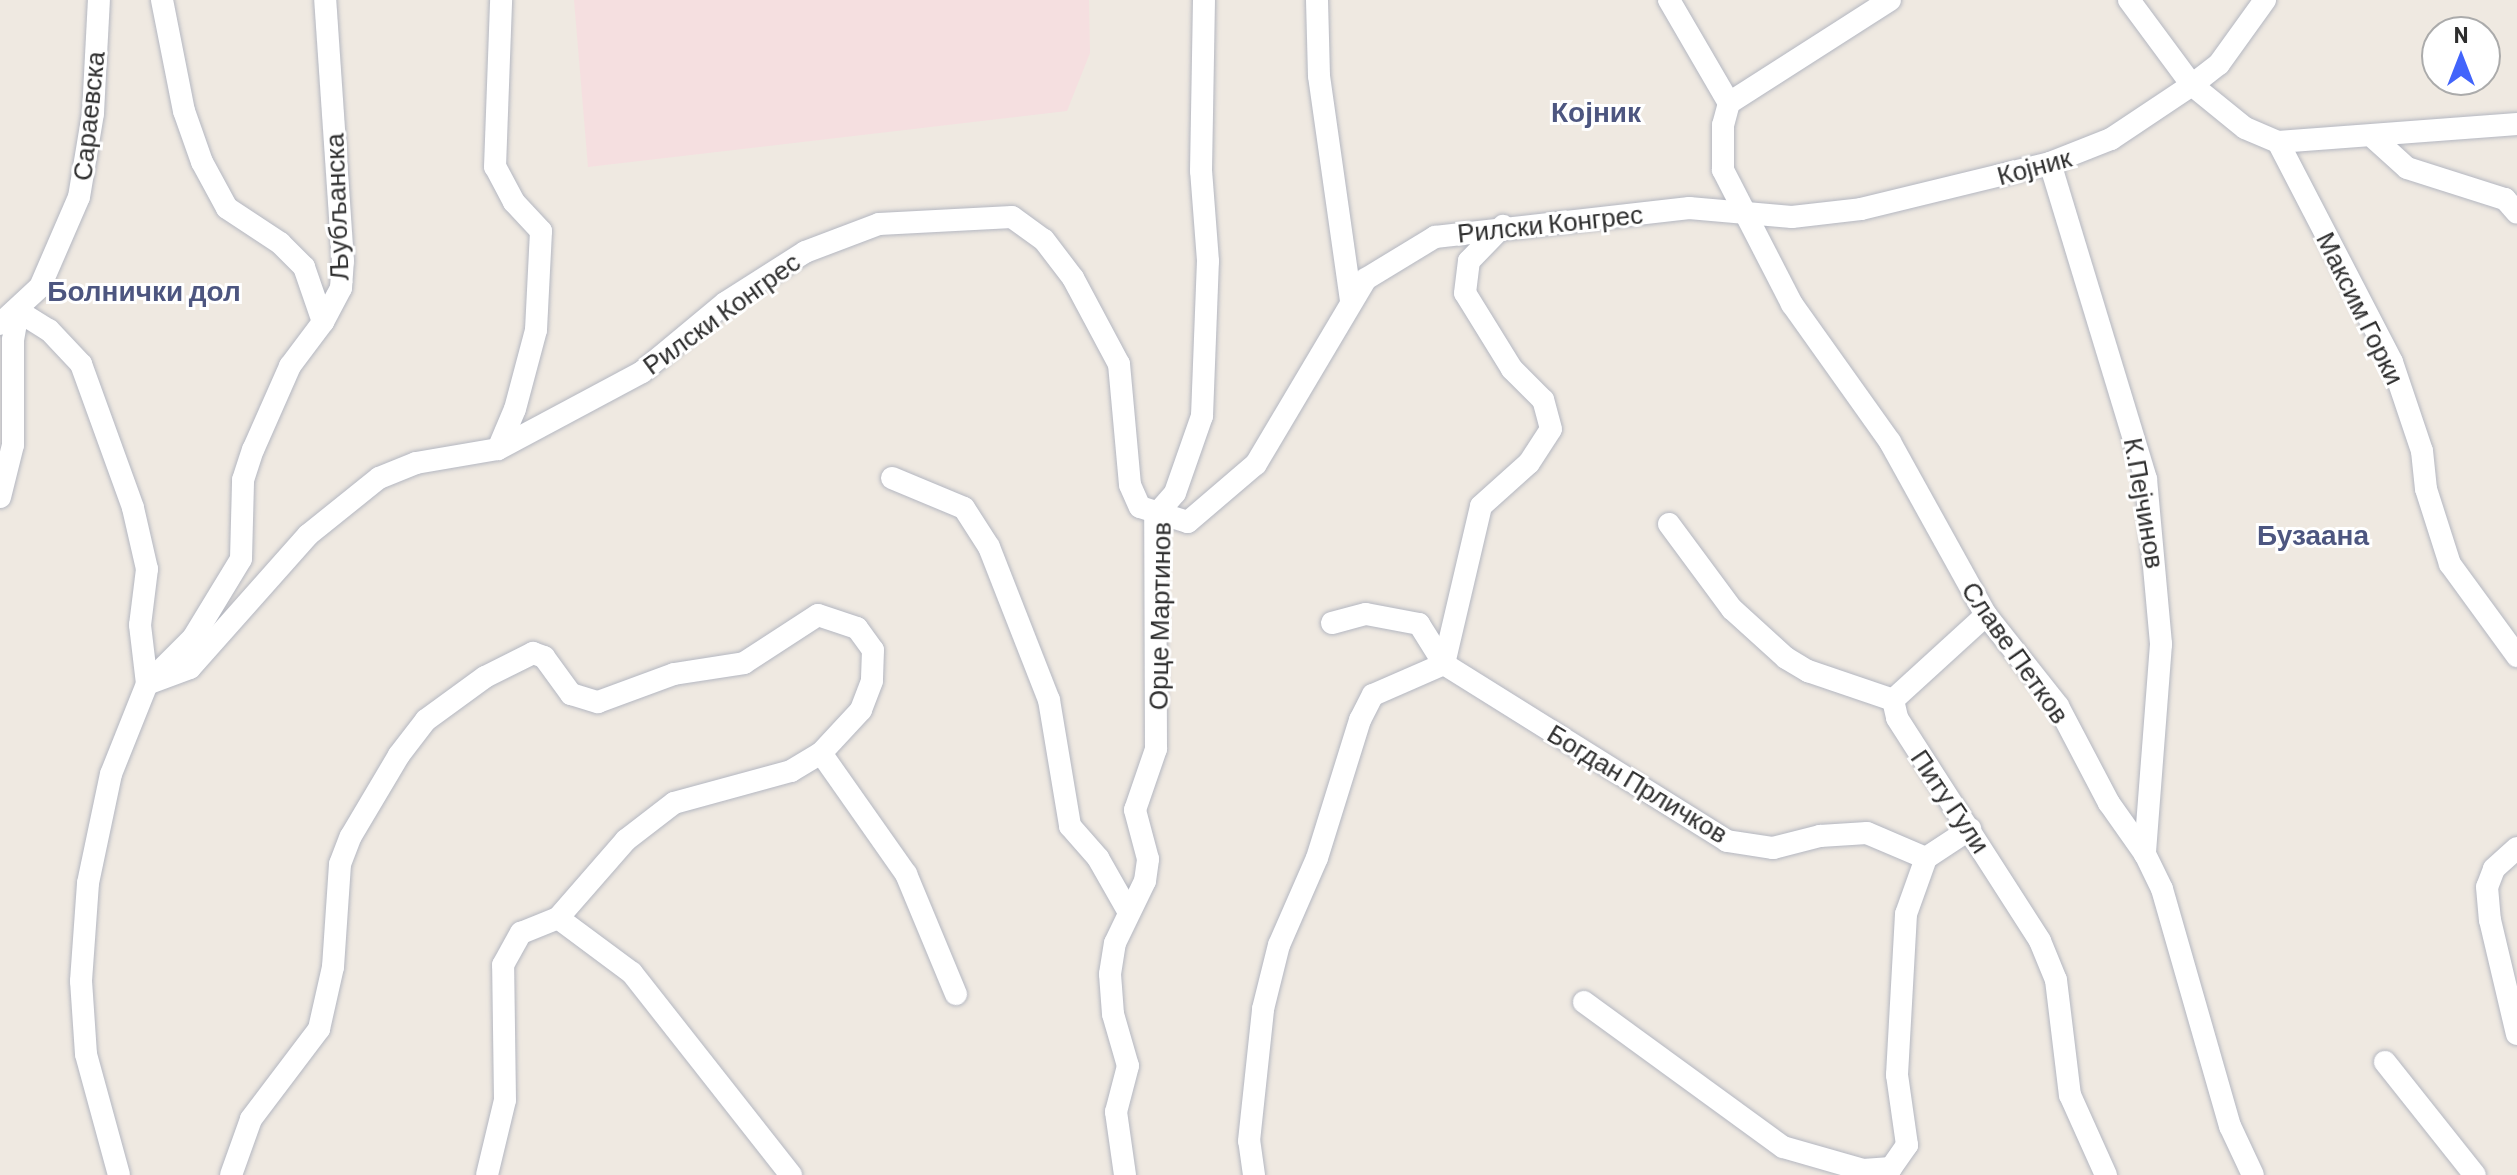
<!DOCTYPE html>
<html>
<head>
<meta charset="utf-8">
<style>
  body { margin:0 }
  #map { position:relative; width:2517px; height:1175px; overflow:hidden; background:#efe9e1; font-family:Barlow,sans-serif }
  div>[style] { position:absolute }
  .medical>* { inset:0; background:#f5dfe0 }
  .roads { filter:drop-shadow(0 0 2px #b4b7c1) drop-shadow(0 0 2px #b4b7c1) }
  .minor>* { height:22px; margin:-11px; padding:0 11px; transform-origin:11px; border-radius:11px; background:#fff }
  span { translate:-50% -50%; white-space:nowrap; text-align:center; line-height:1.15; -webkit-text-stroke:6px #fff; paint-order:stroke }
  .street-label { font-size:26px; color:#2e2e2e }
  .neighbourhood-label { font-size:28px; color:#4d5680; font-weight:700 }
  .north { position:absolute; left:2421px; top:16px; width:80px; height:80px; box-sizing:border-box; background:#fff; border:2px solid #ababab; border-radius:50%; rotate:0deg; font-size:22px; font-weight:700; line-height:32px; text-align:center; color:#2e2e2e }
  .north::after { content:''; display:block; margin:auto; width:28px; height:36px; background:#4264fb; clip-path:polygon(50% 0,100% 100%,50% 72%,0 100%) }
</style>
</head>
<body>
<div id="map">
  <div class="medical">
    <i style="clip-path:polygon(574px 0,1089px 0,1090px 53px,1067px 111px,588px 167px)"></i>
  </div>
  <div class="roads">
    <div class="minor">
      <i style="left:162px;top:0;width:113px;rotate:78.8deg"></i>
      <i style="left:184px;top:111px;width:54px;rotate:70.6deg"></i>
      <i style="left:202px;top:162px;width:52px;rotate:61.5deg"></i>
      <i style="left:227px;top:208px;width:64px;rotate:33.4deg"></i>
      <i style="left:280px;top:243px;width:34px;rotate:45deg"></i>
      <i style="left:304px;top:267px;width:58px;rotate:70.9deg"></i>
      <i style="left:323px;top:322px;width:38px;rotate:-62deg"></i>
      <i style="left:341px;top:288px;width:27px;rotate:-86deg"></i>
      <i style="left:343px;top:261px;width:262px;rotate:-93.9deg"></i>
      <i style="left:1317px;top:0;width:76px;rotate:88.5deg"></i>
      <i style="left:1319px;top:76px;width:226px;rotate:81.9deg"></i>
      <i style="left:1669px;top:0;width:119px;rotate:59.8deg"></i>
      <i style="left:1890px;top:0;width:191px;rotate:147.4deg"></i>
      <i style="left:1729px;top:103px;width:23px;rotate:105deg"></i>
      <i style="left:1723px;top:125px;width:45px;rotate:90deg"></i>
      <i style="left:1723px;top:170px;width:151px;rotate:62.8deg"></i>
      <i style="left:1792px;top:304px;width:169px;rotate:54.6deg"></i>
      <i style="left:1890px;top:442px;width:198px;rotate:61deg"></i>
      <i style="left:1986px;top:615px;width:116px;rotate:51.6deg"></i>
      <i style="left:2058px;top:706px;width:110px;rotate:62.3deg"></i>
      <i style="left:2109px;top:803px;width:62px;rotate:54.8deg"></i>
      <i style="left:2145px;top:854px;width:39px;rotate:64deg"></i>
      <i style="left:2162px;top:889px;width:247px;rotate:74deg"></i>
      <i style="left:2230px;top:1126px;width:54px;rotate:64.9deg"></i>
      <i style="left:2129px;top:0;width:106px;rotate:53.5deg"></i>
      <i style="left:2192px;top:85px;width:68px;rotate:39.1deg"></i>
      <i style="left:2245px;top:128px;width:36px;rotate:23deg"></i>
      <i style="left:2278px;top:142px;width:248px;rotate:62.6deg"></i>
      <i style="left:2392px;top:362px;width:94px;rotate:71.4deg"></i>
      <i style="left:2422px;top:451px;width:38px;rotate:84deg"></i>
      <i style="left:2426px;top:489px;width:79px;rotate:72.3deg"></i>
      <i style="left:2450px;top:564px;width:114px;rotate:53.9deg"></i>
      <i style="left:2375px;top:139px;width:43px;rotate:42.2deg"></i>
      <i style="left:2407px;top:168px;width:103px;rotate:17.6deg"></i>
      <i style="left:2505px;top:199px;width:18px;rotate:49deg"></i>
      <i style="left:2278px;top:142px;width:240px;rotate:-4.3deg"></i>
      <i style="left:2050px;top:163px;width:330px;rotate:73.1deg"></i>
      <i style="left:2146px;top:479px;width:166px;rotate:84.8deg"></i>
      <i style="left:2161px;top:644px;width:211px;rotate:94.4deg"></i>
      <i style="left:0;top:324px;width:54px;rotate:-42.8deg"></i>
      <i style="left:40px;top:287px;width:98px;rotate:-66.6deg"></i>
      <i style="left:79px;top:197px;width:85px;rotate:-80.5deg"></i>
      <i style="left:93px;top:113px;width:113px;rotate:-87deg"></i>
      <i style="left:498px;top:449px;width:43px;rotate:-67deg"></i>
      <i style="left:515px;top:409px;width:82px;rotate:-75.1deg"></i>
      <i style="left:536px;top:330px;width:99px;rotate:-87.1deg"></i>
      <i style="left:541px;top:231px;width:40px;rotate:-133deg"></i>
      <i style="left:514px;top:202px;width:40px;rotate:-118deg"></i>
      <i style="left:495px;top:167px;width:167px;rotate:-87.9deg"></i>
      <i style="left:892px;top:478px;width:78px;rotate:22.6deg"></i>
      <i style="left:964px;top:508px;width:46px;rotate:57.3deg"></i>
      <i style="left:989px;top:547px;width:164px;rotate:68.6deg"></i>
      <i style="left:1049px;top:700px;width:128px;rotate:80.5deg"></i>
      <i style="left:1070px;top:826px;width:43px;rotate:48.8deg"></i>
      <i style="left:1098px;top:858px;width:59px;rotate:60.4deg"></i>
      <i style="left:0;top:497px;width:54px;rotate:-76deg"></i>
      <i style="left:13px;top:445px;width:105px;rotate:-90deg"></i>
      <i style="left:13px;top:340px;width:29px;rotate:-80deg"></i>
      <i style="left:18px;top:311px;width:36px;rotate:32deg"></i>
      <i style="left:49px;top:330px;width:47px;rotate:46.7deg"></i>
      <i style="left:81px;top:364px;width:153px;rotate:70.1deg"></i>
      <i style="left:133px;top:508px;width:63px;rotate:77.1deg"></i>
      <i style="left:147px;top:569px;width:56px;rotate:97.1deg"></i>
      <i style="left:140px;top:625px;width:59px;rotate:83.2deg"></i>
      <i style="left:1669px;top:524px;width:106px;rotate:53.5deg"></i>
      <i style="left:1732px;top:609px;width:73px;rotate:42.2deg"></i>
      <i style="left:1786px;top:658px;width:26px;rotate:31deg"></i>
      <i style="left:1808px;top:671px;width:90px;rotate:18.8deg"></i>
      <i style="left:1893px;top:700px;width:18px;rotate:77deg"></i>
      <i style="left:1897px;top:718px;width:265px;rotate:57.3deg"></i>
      <i style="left:2040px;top:941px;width:42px;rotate:67.7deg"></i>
      <i style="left:2056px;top:980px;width:116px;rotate:83.1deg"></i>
      <i style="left:2070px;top:1095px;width:88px;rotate:65.8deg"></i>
      <i style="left:1332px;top:623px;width:35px;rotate:-15deg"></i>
      <i style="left:1366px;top:614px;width:54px;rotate:10.7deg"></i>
      <i style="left:1419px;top:624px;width:47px;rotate:58deg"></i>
      <i style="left:1444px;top:664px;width:334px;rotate:32deg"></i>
      <i style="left:1727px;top:841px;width:47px;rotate:8.7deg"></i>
      <i style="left:1773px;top:848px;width:49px;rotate:-14.3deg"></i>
      <i style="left:1820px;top:836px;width:47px;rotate:-3.7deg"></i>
      <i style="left:1867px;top:833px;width:64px;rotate:23deg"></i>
      <i style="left:1926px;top:858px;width:53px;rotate:-33.4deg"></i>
      <i style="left:147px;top:684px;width:46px;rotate:-20.4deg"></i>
      <i style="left:190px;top:668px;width:178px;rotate:-48.4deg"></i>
      <i style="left:308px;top:535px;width:91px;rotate:-38.8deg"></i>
      <i style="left:379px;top:478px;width:40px;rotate:-22deg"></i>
      <i style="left:416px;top:463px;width:83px;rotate:-9.7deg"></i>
      <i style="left:498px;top:449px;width:163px;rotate:-28.1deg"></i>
      <i style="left:642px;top:372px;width:108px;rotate:-39.7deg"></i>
      <i style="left:725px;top:303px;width:95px;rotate:-32.5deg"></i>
      <i style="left:805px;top:252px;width:79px;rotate:-20.7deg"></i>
      <i style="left:879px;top:224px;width:133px;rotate:-3deg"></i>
      <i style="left:1012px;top:217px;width:39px;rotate:36deg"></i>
      <i style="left:1044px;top:240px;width:48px;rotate:52.7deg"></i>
      <i style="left:1073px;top:278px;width:98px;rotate:61.9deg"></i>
      <i style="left:1119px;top:364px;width:121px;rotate:84.8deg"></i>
      <i style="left:1130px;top:485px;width:24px;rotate:66deg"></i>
      <i style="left:1140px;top:507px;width:50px;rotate:17.4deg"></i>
      <i style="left:1188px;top:522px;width:89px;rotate:-40.5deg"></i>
      <i style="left:1256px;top:464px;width:215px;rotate:-59.3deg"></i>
      <i style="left:1366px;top:279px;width:81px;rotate:-31.3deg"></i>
      <i style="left:1435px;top:237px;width:256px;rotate:-6.5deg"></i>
      <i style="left:1689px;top:208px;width:103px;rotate:5deg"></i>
      <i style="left:1792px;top:217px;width:69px;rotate:-6.6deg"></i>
      <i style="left:1861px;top:209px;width:195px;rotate:-13.7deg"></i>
      <i style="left:2050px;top:163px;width:66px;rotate:-21.5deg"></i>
      <i style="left:2111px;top:139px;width:97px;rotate:-33.7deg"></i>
      <i style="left:2192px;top:85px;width:34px;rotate:-38deg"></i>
      <i style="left:2219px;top:64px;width:79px;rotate:-54.3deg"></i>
      <i style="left:1893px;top:700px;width:126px;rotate:-42.4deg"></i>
      <i style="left:821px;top:753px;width:148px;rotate:54.9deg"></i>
      <i style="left:906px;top:874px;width:130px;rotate:67.4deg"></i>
      <i style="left:2517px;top:848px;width:31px;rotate:138deg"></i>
      <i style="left:2494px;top:869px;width:19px;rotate:111deg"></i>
      <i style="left:2487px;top:887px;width:33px;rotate:85deg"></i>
      <i style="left:2490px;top:920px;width:117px;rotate:76.7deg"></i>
      <i style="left:1584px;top:1002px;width:246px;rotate:36.1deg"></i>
      <i style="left:1783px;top:1147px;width:83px;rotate:16deg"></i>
      <i style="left:1863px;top:1170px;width:28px;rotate:-4deg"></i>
      <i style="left:1891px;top:1168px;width:28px;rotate:-55deg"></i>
      <i style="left:1907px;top:1145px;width:71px;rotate:-98.1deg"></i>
      <i style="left:1897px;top:1075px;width:161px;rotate:-86.8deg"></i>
      <i style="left:1906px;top:914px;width:59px;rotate:-70.3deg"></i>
      <i style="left:2385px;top:1062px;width:144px;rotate:51.5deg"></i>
      <i style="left:119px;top:1175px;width:125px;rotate:-105.3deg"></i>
      <i style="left:86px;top:1054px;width:73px;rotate:-93.9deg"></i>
      <i style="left:81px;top:981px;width:98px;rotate:-85.9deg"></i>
      <i style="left:88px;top:883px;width:111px;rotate:-78.1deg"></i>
      <i style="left:111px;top:774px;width:97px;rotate:-68.2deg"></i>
      <i style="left:147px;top:684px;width:65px;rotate:-45deg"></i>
      <i style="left:193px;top:638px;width:92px;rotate:-58.7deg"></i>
      <i style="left:241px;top:559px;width:79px;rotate:-88.5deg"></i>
      <i style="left:243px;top:480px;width:32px;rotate:-72deg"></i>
      <i style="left:253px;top:450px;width:92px;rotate:-66.2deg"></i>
      <i style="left:290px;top:366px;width:55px;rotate:-53.1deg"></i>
      <i style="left:231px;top:1175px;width:59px;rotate:-70.3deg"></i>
      <i style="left:251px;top:1119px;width:113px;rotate:-52.9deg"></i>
      <i style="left:319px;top:1029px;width:64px;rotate:-77.3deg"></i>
      <i style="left:333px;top:967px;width:103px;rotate:-86.1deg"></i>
      <i style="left:340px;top:864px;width:30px;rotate:-69deg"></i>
      <i style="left:351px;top:836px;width:94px;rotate:-59.3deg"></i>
      <i style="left:399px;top:755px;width:44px;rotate:-52.4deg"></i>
      <i style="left:426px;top:720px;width:73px;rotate:-36.1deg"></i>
      <i style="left:485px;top:677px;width:54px;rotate:-26.6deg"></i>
      <i style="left:533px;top:653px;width:12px;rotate:20deg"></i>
      <i style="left:544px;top:657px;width:46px;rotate:53.9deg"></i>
      <i style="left:571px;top:694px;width:28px;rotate:17deg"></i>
      <i style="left:598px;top:702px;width:81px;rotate:-20.2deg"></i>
      <i style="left:674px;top:674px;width:71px;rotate:-8.9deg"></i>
      <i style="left:744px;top:663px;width:88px;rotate:-33deg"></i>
      <i style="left:818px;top:615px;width:41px;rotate:18.4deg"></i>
      <i style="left:857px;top:628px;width:27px;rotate:54deg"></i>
      <i style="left:873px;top:650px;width:31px;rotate:92deg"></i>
      <i style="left:872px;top:681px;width:31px;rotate:111deg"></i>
      <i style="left:861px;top:710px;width:59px;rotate:132.9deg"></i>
      <i style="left:821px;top:753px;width:35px;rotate:149deg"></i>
      <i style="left:791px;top:771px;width:121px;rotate:164.7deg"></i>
      <i style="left:674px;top:803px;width:61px;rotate:142.4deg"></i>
      <i style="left:626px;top:840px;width:103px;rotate:131.1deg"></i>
      <i style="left:558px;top:918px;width:92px;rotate:36.6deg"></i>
      <i style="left:632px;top:973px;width:257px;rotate:51.8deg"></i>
      <i style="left:487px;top:1175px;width:77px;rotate:-76.5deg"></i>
      <i style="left:505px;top:1100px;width:135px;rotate:-90.8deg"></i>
      <i style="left:503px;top:965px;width:37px;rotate:-61deg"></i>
      <i style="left:521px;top:933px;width:40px;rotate:-22deg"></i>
      <i style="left:1125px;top:1175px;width:64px;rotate:-98.1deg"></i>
      <i style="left:1116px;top:1112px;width:48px;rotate:-75.4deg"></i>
      <i style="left:1128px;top:1066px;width:54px;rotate:-106.1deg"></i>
      <i style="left:1113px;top:1014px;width:40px;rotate:-94.3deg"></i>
      <i style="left:1110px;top:974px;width:31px;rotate:-81deg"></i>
      <i style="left:1115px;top:943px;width:69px;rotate:-64.2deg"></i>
      <i style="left:1145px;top:881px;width:22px;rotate:-82deg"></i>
      <i style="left:1148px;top:859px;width:51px;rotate:-104.9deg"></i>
      <i style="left:1135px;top:810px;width:65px;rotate:-71deg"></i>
      <i style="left:1156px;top:749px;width:233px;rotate:-90.2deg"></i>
      <i style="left:1155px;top:516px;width:30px;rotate:-49deg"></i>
      <i style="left:1175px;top:493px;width:82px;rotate:-70.7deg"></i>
      <i style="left:1202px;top:416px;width:155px;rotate:-87.8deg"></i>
      <i style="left:1208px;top:261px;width:90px;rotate:-94.4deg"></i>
      <i style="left:1201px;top:171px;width:171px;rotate:-89deg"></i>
      <i style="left:1254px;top:1175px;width:34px;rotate:-98deg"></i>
      <i style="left:1249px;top:1141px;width:133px;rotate:-83.9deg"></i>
      <i style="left:1263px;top:1009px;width:66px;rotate:-76deg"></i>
      <i style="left:1279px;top:945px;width:95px;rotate:-66.4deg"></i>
      <i style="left:1317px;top:858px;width:145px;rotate:-72.7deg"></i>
      <i style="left:1360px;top:720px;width:28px;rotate:-63deg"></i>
      <i style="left:1373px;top:695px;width:77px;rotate:-23.6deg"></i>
      <i style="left:1444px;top:664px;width:162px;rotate:-76.8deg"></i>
      <i style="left:1481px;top:506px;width:64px;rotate:-41.9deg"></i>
      <i style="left:1529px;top:463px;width:40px;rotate:-57.1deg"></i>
      <i style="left:1551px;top:429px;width:30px;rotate:-105deg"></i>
      <i style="left:1543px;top:400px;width:44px;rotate:-135deg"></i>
      <i style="left:1512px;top:369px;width:89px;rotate:-121.7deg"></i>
      <i style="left:1465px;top:293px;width:32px;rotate:-83deg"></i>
      <i style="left:1469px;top:261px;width:49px;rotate:-45.8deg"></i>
    </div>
  </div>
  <div class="street-label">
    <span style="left:88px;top:116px;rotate:-84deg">Сараевска</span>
    <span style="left:2034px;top:166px;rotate:-15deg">Којник</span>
    <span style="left:336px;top:207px;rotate:-92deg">Љубљанска</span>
    <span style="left:1550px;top:223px;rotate:-6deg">Рилски Конгрес</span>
    <span style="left:2361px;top:308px;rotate:64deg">Максим Горки</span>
    <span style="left:721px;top:313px;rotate:-36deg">Рилски Конгрес</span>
    <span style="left:2145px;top:503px;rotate:80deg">К.Пејчинов</span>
    <span style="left:1159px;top:616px;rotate:-89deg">Орце Мартинов</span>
    <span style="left:2016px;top:652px;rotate:55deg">Славе Петков</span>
    <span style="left:1638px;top:783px;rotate:31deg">Богдан Прличков</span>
    <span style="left:1951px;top:801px;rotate:56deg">Питу Гули</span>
  </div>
  <div class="neighbourhood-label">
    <span style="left:1596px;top:111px">Којник</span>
    <span style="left:144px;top:290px">Болнички дол</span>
    <span style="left:2313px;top:534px">Бузаана</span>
  </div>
  <div class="north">N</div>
</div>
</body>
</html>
